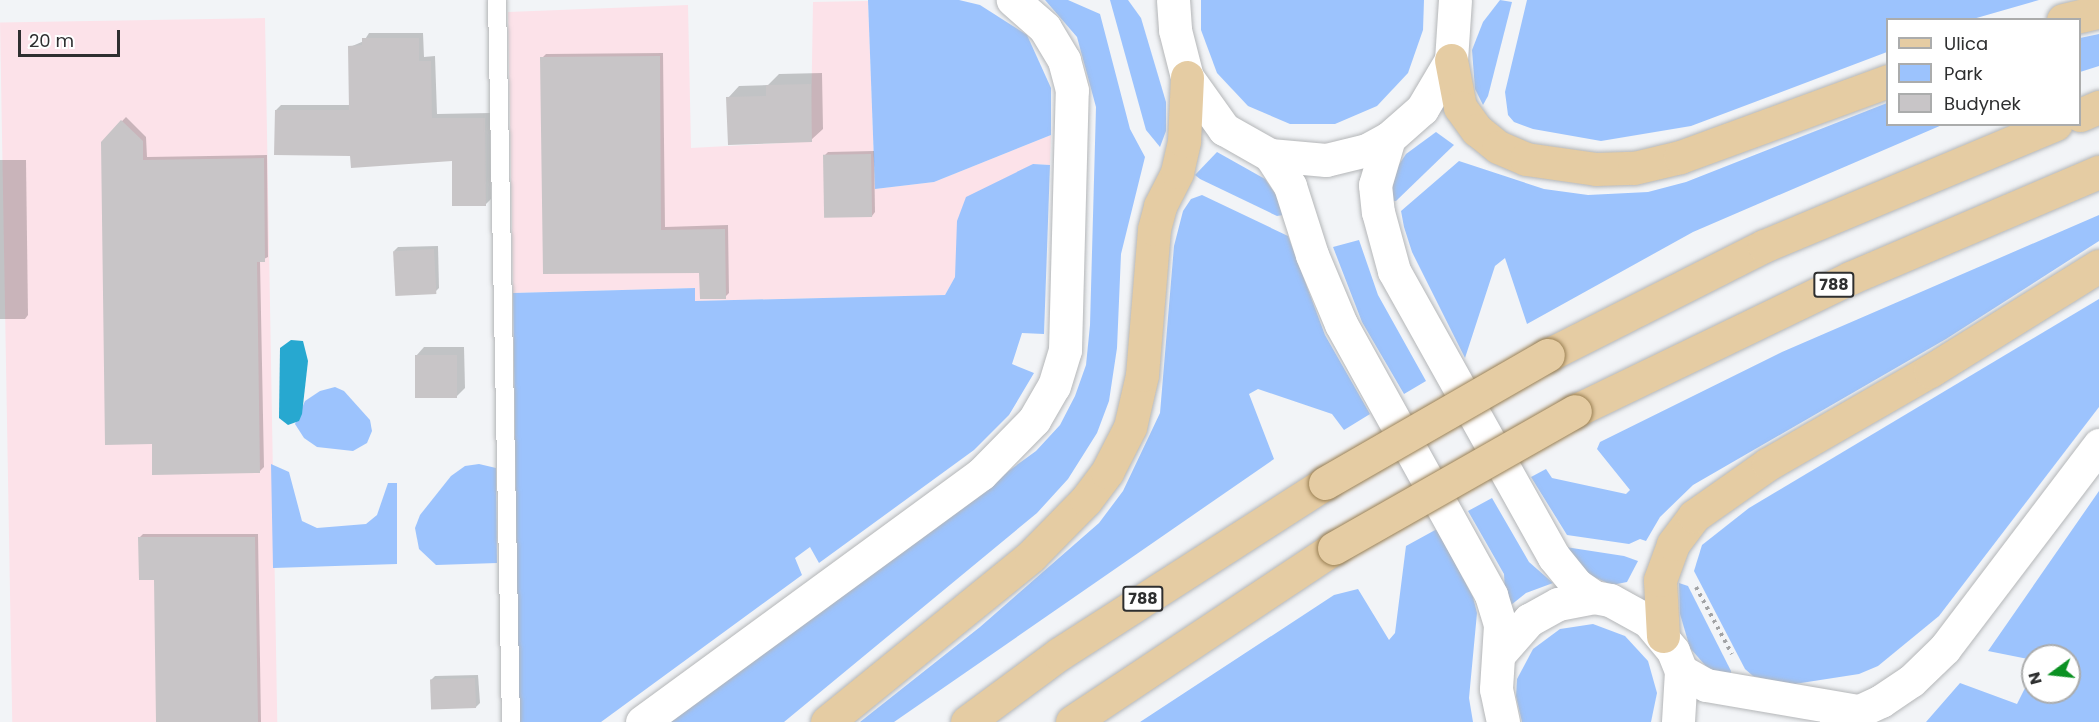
<!DOCTYPE html>
<html>
<head>
<meta charset="utf-8">
<style>
  body { margin:0 }
  #map { position:relative; width:2099px; height:722px; overflow:hidden; background:#f2f4f7; font-family:Poppins,sans-serif }
  div>[style] { position:absolute }
  .industrial>* { inset:0; background:#fce2e9; transform-origin:0 0 }
  .green>* { inset:0; background:#9cc3fd }
  .water>* { inset:0; background:#27a8d0 }
  .shadow>* { inset:0; background:#0003 }
  .building>* { inset:0; background:#c8c5c7; transform-origin:0 0 }
  .path>* { height:4px; margin-top:-2px; transform-origin:0; background:repeating-linear-gradient(90deg,#a2a3a5 0 3px,transparent 0 7.5px) }
  .roads { filter:drop-shadow(0 0 2px #b4b6b8) drop-shadow(0 0 2px #b4b6b8) }
  .lane>* { height:18px; margin:-9px; padding:0 9px; transform-origin:9px; border-radius:9px; background:#fff }
  .street>* { height:33px; margin:-16.5px; padding:0 16.5px; transform-origin:16.5px; border-radius:16.5px; background:#fff }
  .secondary>* { height:33px; margin:-16.5px; padding:0 16.5px; transform-origin:16.5px; border-radius:16.5px; background:#fff }
  .primary>* { height:33px; margin:-16.5px; padding:0 16.5px; transform-origin:16.5px; border-radius:16.5px; background:#e5cca3 }
  .bridges { filter:drop-shadow(0 0 2px #997f52) drop-shadow(0 0 2px #997f52) }
  .primary-bridge>* { height:33px; margin:-16.5px; padding:0 16.5px; transform-origin:16.5px; border-radius:16.5px; background:#e5cca3 }
  span { translate:-50% -50%; white-space:nowrap; text-align:center; line-height:1.15; -webkit-text-stroke:6px #fff; paint-order:stroke }
  .shield-label span { padding:2px 4px; background:#fff; border:2px solid; border-radius:4px; -webkit-text-stroke-width:0 }
  .shield-label { font-size:16px; color:#2e2f30; font-weight:700 }
  .legend { position:absolute; left:1886px; top:18px; width:195px; height:108px; box-sizing:border-box; background:#fff; border:2px solid #abacac; margin:0; padding:8px 10px; list-style:none; font-size:18px; color:#2e2f30 }
  .legend li { display:flex; align-items:center; gap:12px; height:30px }
  .legend b { width:30px; border:2px solid #abacac }
  .north { position:absolute; left:2021px; top:644px; width:60px; height:60px; box-sizing:border-box; background:#fff; border:2px solid #abacac; border-radius:50%; rotate:255deg; font-size:16px; font-weight:700; line-height:24px; text-align:center; color:#2e2f30 }
  .north::after { content:''; display:block; margin:auto; width:21px; height:27px; background:#0b9122; clip-path:polygon(50% 0,100% 100%,50% 72%,0 100%) }
  .scale { position:absolute; left:18px; top:30px; width:102px; height:27px; box-sizing:border-box; border:3px solid #2e2f30; border-top:0; padding-left:8px; font-size:18px; line-height:21px; white-space:nowrap; color:#2e2f30; -webkit-text-stroke:4px #fff; paint-order:stroke }
</style>
</head>
<body>
<div id="map">
  <div class="industrial">
    <i style="clip-path:polygon(868px 1px,875px 189px,934px 182px,1051px 135px,1050px 165px,1033px 164px,957px 256px,955px 277px,945px 295px,695px 301px,694px 288px,513px 293px,508px 12px,688px 5px,691px 148px,782px 143px,811px 122px,813px 2px)"></i>
    <i style="left:265px;top:18px;width:704px;height:265px;rotate:89deg"></i>
  </div>
  <div class="green">
    <i style="clip-path:polygon(868px 0,959px 0,980px 5px,1027px 35px,1051px 88px,1051px 135px,934px 182px,875px 189px)"></i>
    <i style="clip-path:polygon(1045px 0,1068px 0,1100px 14px,1130px 129px,1145px 157px,1121px 254px,1117px 348px,1109px 401px,1097px 433px,1068px 479px,1037px 513px,784px 722px,665px 722px,1036px 451px,1060px 425px,1075px 396px,1086px 365px,1090px 325px,1096px 107px,1077px 37px)"></i>
    <i style="clip-path:polygon(1110px 0,1128px 0,1141px 18px,1166px 102px,1166px 131px,1160px 147px,1146px 130px)"></i>
    <i style="clip-path:polygon(1201px 0,1424px 0,1423px 30px,1408px 73px,1377px 106px,1335px 124px,1290px 124px,1248px 106px,1217px 73px,1201px 30px)"></i>
    <i style="clip-path:polygon(1500px 0,1512px 2px,1488px 96px,1483px 105px,1475px 89px,1472px 50px,1483px 22px)"></i>
    <i style="clip-path:polygon(1527px 0,2039px 0,1973px 19px,1888px 20px,1887px 52px,1691px 126px,1601px 141px,1533px 129px,1514px 122px,1508px 115px,1505px 92px)"></i>
    <i style="clip-path:polygon(2099px 34px,2099px 66px,2080px 72px,2080px 38px)"></i>
    <i style="clip-path:polygon(1887px 103px,1888px 124px,1942px 125px,1693px 232px,1527px 324px,1505px 258px,1495px 266px,1465px 358px,1412px 252px,1404px 227px,1401px 211px,1459px 161px,1544px 189px,1588px 195px,1648px 192px,1686px 182px)"></i>
    <i style="clip-path:polygon(1436px 132px,1454px 145px,1396px 201px,1389px 201px,1398px 166px,1406px 154px)"></i>
    <i style="clip-path:polygon(1217px 152px,1265px 179px,1289px 214px,1277px 216px,1200px 179px,1195px 175px)"></i>
    <i style="clip-path:polygon(1033px 164px,1050px 165px,1044px 334px,1022px 333px,1012px 364px,1034px 373px,1009px 415px,974px 450px,819px 563px,810px 547px,795px 558px,802px 575px,601px 722px,519px 722px,513px 293px,695px 288px,695px 301px,945px 295px,955px 277px,957px 221px,966px 197px)"></i>
    <i style="clip-path:polygon(1202px 195px,1288px 236px,1325px 335px,1370px 414px,1344px 430px,1332px 414px,1258px 389px,1249px 394px,1274px 459px,894px 722px,860px 722px,980px 627px,1099px 523px,1123px 491px,1160px 413px,1174px 246px,1183px 211px,1191px 199px)"></i>
    <i style="clip-path:polygon(2099px 215px,2099px 241px,1946px 339px,1693px 485px,1660px 517px,1646px 541px,1640px 539px,1629px 544px,1567px 535px,1531px 477px,1546px 469px,1552px 478px,1626px 494px,1630px 490px,1597px 449px,1600px 442px,1782px 352px)"></i>
    <i style="clip-path:polygon(1359px 240px,1378px 295px,1426px 381px,1404px 394px,1362px 322px,1333px 247px)"></i>
    <i style="clip-path:polygon(2099px 299px,2099px 407px,1939px 616px,1878px 666px,1859px 674px,1788px 685px,1753px 676px,1745px 669px,1694px 571px,1702px 545px,1749px 508px)"></i>
    <i style="clip-path:polygon(335px 387px,344px 391px,370px 420px,372px 431px,367px 443px,353px 451px,317px 447px,304px 438px,295px 424px,305px 401px,320px 391px)"></i>
    <i style="clip-path:polygon(271px 464px,289px 472px,302px 521px,317px 528px,366px 524px,377px 515px,388px 483px,397px 483px,397px 564px,273px 568px)"></i>
    <i style="clip-path:polygon(479px 464px,496px 468px,497px 563px,436px 565px,419px 549px,415px 528px,420px 515px,451px 476px,465px 466px)"></i>
    <i style="clip-path:polygon(2099px 491px,2099px 722px,1926px 722px,1960px 683px,2017px 704px,2033px 672px,2033px 692px,2069px 692px,2069px 656px,2033px 656px,2033px 660px,1988px 651px)"></i>
    <i style="clip-path:polygon(1492px 498px,1529px 562px,1553px 583px,1526px 593px,1511px 605px,1505px 592px,1504px 574px,1468px 511px)"></i>
    <i style="clip-path:polygon(1437px 529px,1473px 597px,1477px 613px,1469px 698px,1473px 722px,1140px 722px,1334px 595px,1358px 589px,1389px 640px,1395px 633px,1406px 546px)"></i>
    <i style="clip-path:polygon(1559px 546px,1624px 556px,1638px 561px,1627px 582px,1612px 585px,1583px 572px)"></i>
    <i style="clip-path:polygon(1679px 583px,1688px 586px,1731px 671px,1731px 680px,1711px 672px,1690px 648px,1680px 614px)"></i>
    <i style="clip-path:polygon(1593px 624px,1625px 636px,1648px 661px,1657px 693px,1651px 722px,1522px 722px,1516px 696px,1517px 679px,1533px 649px,1560px 629px)"></i>
  </div>
  <div class="water">
    <i style="clip-path:polygon(291px 340px,303px 341px,308px 361px,302px 414px,299px 421px,288px 425px,279px 418px,280px 348px)"></i>
  </div>
  <div class="shadow">
    <i style="clip-path:polygon(369px 33px,423px 33px,424px 57px,435px 56px,437px 114px,490px 113px,491px 199px,486px 204px,453px 159px,352px 166px,352px 154px,276px 110px,281px 105px,351px 105px,350px 47px,364px 41px)"></i>
    <i style="clip-path:polygon(663px 53px,665px 227px,728px 225px,729px 293px,725px 297px,701px 271px,544px 273px,542px 58px,546px 54px)"></i>
    <i style="clip-path:polygon(822px 73px,823px 129px,811px 140px,728px 98px,739px 86px,768px 85px,779px 74px)"></i>
    <i style="clip-path:polygon(126px 117px,146px 137px,147px 157px,267px 155px,268px 257px,260px 261px,264px 467px,260px 471px,153px 442px,102px 142px)"></i>
    <i style="clip-path:polygon(874px 151px,875px 212px,872px 216px,824px 156px,828px 152px)"></i>
    <i style="clip-path:polygon(0 160px,26px 160px,28px 315px,25px 319px,0 319px)"></i>
    <i style="clip-path:polygon(438px 246px,439px 288px,435px 292px,394px 251px,398px 247px)"></i>
    <i style="clip-path:polygon(424px 347px,464px 347px,465px 388px,457px 396px,416px 356px)"></i>
    <i style="clip-path:polygon(143px 534px,258px 534px,261px 722px,157px 722px,156px 579px,139px 538px)"></i>
    <i style="clip-path:polygon(478px 675px,480px 703px,476px 707px,431px 680px,435px 676px)"></i>
  </div>
  <div class="building">
    <i style="clip-path:polygon(362px 38px,419px 38px,419px 61px,431px 61px,432px 118px,485px 118px,486px 206px,452px 206px,452px 161px,351px 168px,350px 156px,274px 155px,275px 110px,349px 110px,348px 46px,362px 45px)"></i>
    <i style="clip-path:polygon(660px 56px,661px 230px,725px 229px,726px 299px,700px 299px,699px 273px,543px 274px,540px 57px)"></i>
    <i style="clip-path:polygon(811px 84px,812px 142px,728px 145px,726px 97px,766px 96px,766px 85px)"></i>
    <i style="clip-path:polygon(121px 120px,143px 141px,143px 160px,264px 158px,265px 262px,257px 262px,260px 473px,152px 475px,152px 444px,105px 445px,101px 142px)"></i>
    <i style="left:871px;top:154px;width:63px;height:48px;rotate:89deg"></i>
    <i style="left:434px;top:249px;width:45px;height:41px;rotate:87deg"></i>
    <i style="left:415px;top:355px;width:42px;height:43px"></i>
    <i style="clip-path:polygon(138px 537px,255px 537px,258px 722px,156px 722px,154px 580px,139px 580px)"></i>
    <i style="left:475px;top:678px;width:30px;height:45px;rotate:88deg"></i>
  </div>
  <div class="path">
    <i style="left:1696px;top:587px;width:76px;rotate:61.8deg"></i>
  </div>
  <div class="roads">
    <div class="lane">
      <i style="left:497px;top:0;width:722px;rotate:88.89deg"></i>
    </div>
    <div class="street">
      <i style="left:1681px;top:671px;width:29px;rotate:29deg"></i>
      <i style="left:1706px;top:685px;width:154px;rotate:9.7deg"></i>
      <i style="left:642px;top:722px;width:420px;rotate:-36.2deg"></i>
      <i style="left:981px;top:474px;width:76px;rotate:-45.5deg"></i>
      <i style="left:1034px;top:420px;width:39px;rotate:-60deg"></i>
      <i style="left:1054px;top:386px;width:38px;rotate:-73deg"></i>
      <i style="left:1065px;top:350px;width:260px;rotate:-88.5deg"></i>
      <i style="left:1072px;top:90px;width:31px;rotate:-105deg"></i>
      <i style="left:1064px;top:60px;width:37px;rotate:-121deg"></i>
      <i style="left:1045px;top:28px;width:43px;rotate:-138.8deg"></i>
      <i style="left:1836px;top:722px;width:50px;rotate:-25deg"></i>
      <i style="left:1881px;top:701px;width:36px;rotate:-34deg"></i>
      <i style="left:1911px;top:681px;width:47px;rotate:-44.1deg"></i>
      <i style="left:1945px;top:648px;width:255px;rotate:-52.8deg"></i>
    </div>
    <div class="secondary">
      <i style="left:1173px;top:0;width:30px;rotate:86deg"></i>
      <i style="left:1175px;top:30px;width:49px;rotate:75.7deg"></i>
      <i style="left:1187px;top:77px;width:64px;rotate:54.6deg"></i>
      <i style="left:1224px;top:129px;width:53px;rotate:29.5deg"></i>
      <i style="left:1270px;top:155px;width:56px;rotate:5.1deg"></i>
      <i style="left:1326px;top:160px;width:42px;rotate:-13.7deg"></i>
      <i style="left:1367px;top:150px;width:25px;rotate:-29deg"></i>
      <i style="left:1389px;top:138px;width:44px;rotate:-41.3deg"></i>
      <i style="left:1422px;top:109px;width:57px;rotate:-59.4deg"></i>
      <i style="left:1451px;top:60px;width:60px;rotate:-86.2deg"></i>
      <i style="left:1389px;top:138px;width:49px;rotate:106.6deg"></i>
      <i style="left:1375px;top:185px;width:27px;rotate:84deg"></i>
      <i style="left:1378px;top:212px;width:61px;rotate:74.8deg"></i>
      <i style="left:1394px;top:271px;width:328px;rotate:60.8deg"></i>
      <i style="left:1554px;top:557px;width:36px;rotate:51deg"></i>
      <i style="left:1577px;top:585px;width:21px;rotate:35deg"></i>
      <i style="left:1270px;top:155px;width:37px;rotate:57deg"></i>
      <i style="left:1290px;top:186px;width:72px;rotate:72.3deg"></i>
      <i style="left:1312px;top:255px;width:75px;rotate:67.2deg"></i>
      <i style="left:1341px;top:324px;width:310px;rotate:61deg"></i>
      <i style="left:1491px;top:595px;width:31px;rotate:73deg"></i>
      <i style="left:1500px;top:625px;width:64px;rotate:93.6deg"></i>
      <i style="left:1496px;top:689px;width:34px;rotate:78deg"></i>
      <i style="left:1501px;top:652px;width:43px;rotate:-48.8deg"></i>
      <i style="left:1529px;top:620px;width:33px;rotate:-29deg"></i>
      <i style="left:1558px;top:604px;width:37px;rotate:-11deg"></i>
      <i style="left:1594px;top:597px;width:16px;rotate:11deg"></i>
      <i style="left:1610px;top:600px;width:43px;rotate:28.9deg"></i>
      <i style="left:1648px;top:621px;width:39px;rotate:50deg"></i>
      <i style="left:1673px;top:651px;width:22px;rotate:68deg"></i>
      <i style="left:1681px;top:671px;width:51px;rotate:93.4deg"></i>
    </div>
    <div class="primary">
      <i style="left:2063px;top:20px;width:37px;rotate:-13deg"></i>
      <i style="left:1451px;top:60px;width:48px;rotate:79.2deg"></i>
      <i style="left:1460px;top:107px;width:29px;rotate:54deg"></i>
      <i style="left:1477px;top:130px;width:27px;rotate:39deg"></i>
      <i style="left:1498px;top:147px;width:30px;rotate:23deg"></i>
      <i style="left:1526px;top:159px;width:71px;rotate:8.1deg"></i>
      <i style="left:1596px;top:169px;width:38px;rotate:-2deg"></i>
      <i style="left:1634px;top:168px;width:47px;rotate:-13.4deg"></i>
      <i style="left:1680px;top:157px;width:221px;rotate:-20.1deg"></i>
      <i style="left:2080px;top:115px;width:21px;rotate:-23deg"></i>
      <i style="left:1548px;top:355px;width:242px;rotate:-26.8deg"></i>
      <i style="left:1764px;top:246px;width:316px;rotate:-22.7deg"></i>
      <i style="left:1575px;top:411px;width:305px;rotate:-25.8deg"></i>
      <i style="left:1850px;top:278px;width:271px;rotate:-23.1deg"></i>
      <i style="left:1663px;top:636px;width:56px;rotate:-93.1deg"></i>
      <i style="left:1660px;top:580px;width:38px;rotate:-70deg"></i>
      <i style="left:1673px;top:544px;width:35px;rotate:-53deg"></i>
      <i style="left:1694px;top:516px;width:90px;rotate:-35.1deg"></i>
      <i style="left:1768px;top:464px;width:187px;rotate:-29.9deg"></i>
      <i style="left:1930px;top:371px;width:199px;rotate:-31.9deg"></i>
      <i style="left:827px;top:722px;width:263px;rotate:-39.1deg"></i>
      <i style="left:1031px;top:556px;width:78px;rotate:-45.5deg"></i>
      <i style="left:1086px;top:500px;width:35px;rotate:-53deg"></i>
      <i style="left:1107px;top:472px;width:51px;rotate:-62.9deg"></i>
      <i style="left:1130px;top:427px;width:53px;rotate:-77deg"></i>
      <i style="left:1142px;top:375px;width:146px;rotate:-85.3deg"></i>
      <i style="left:1154px;top:229px;width:24px;rotate:-75deg"></i>
      <i style="left:1160px;top:206px;width:38px;rotate:-63deg"></i>
      <i style="left:1177px;top:172px;width:32px;rotate:-77deg"></i>
      <i style="left:1184px;top:141px;width:64px;rotate:-87.3deg"></i>
      <i style="left:967px;top:722px;width:114px;rotate:-36.5deg"></i>
      <i style="left:1059px;top:654px;width:316px;rotate:-32.7deg"></i>
      <i style="left:1072px;top:722px;width:315px;rotate:-33.6deg"></i>
    </div>
  </div>
  <div class="bridges">
    <div class="primary-bridge">
      <i style="left:1325px;top:483px;width:257px;rotate:-29.9deg"></i>
      <i style="left:1334px;top:548px;width:277px;rotate:-29.6deg"></i>
    </div>
  </div>
  <div class="shield-label">
    <span style="left:1834px;top:285px">788</span>
    <span style="left:1143px;top:599px">788</span>
  </div>
  <ul class="legend">
  <li><b style="height:8px;background:#e5cca3"></b>Ulica</li>
  <li><b style="height:16px;background:#9cc3fd"></b>Park</li>
  <li><b style="height:16px;background:#c8c5c7"></b>Budynek</li>
  </ul>
  <div class="north">N</div>
  <div class="scale">20 m</div>
</div>
</body>
</html>
